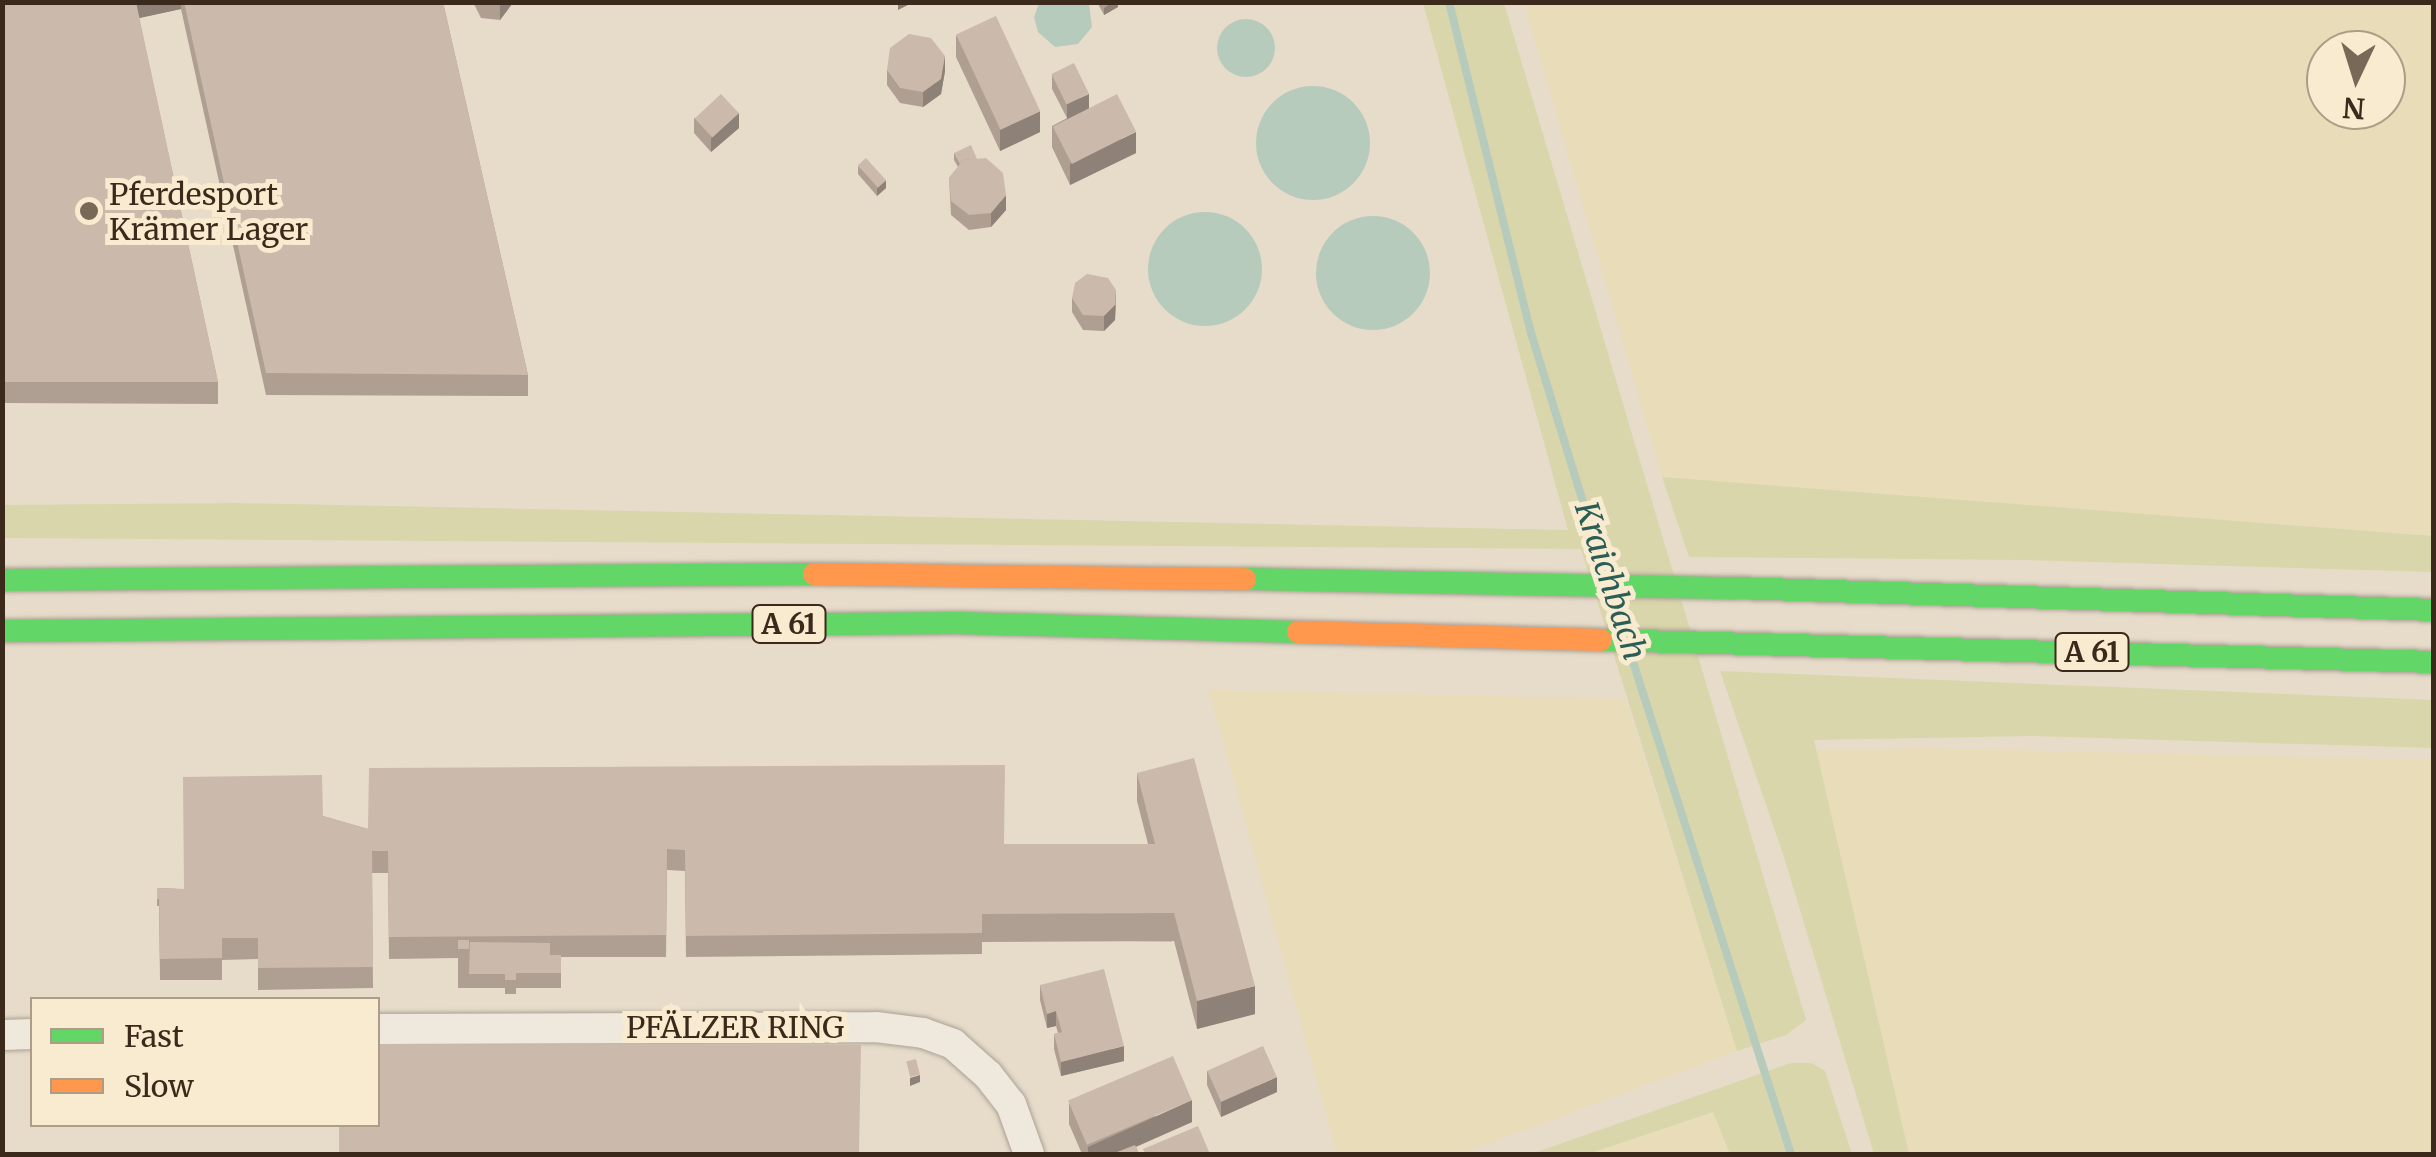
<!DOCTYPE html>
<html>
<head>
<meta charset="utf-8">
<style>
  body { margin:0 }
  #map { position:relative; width:2436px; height:1157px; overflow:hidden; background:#e7dcca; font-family:Merriweather,serif }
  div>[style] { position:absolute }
  .farmland>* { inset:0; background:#e8dcb9 }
  .green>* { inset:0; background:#d9d6ab }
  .water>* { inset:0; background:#b7cbbd }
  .round { border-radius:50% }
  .stream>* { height:8px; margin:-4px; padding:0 4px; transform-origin:4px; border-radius:4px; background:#b7cbbd }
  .roads { filter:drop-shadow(0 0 2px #aca194) drop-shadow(0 0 2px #aca194) }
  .street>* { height:30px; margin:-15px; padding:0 15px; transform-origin:15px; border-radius:15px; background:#eee8dd }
  .fast>* { height:22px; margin:-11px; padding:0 11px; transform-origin:11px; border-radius:11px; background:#63d668 }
  .slow>* { height:22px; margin:-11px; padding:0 11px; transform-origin:11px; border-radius:11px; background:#ff974d }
  .wall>* { inset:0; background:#af9f93 }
  .shaded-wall>* { inset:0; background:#8e8278 }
  .building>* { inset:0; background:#cbb9ab; transform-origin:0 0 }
  .dots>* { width:28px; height:28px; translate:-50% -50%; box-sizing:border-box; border:5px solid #f9ebcf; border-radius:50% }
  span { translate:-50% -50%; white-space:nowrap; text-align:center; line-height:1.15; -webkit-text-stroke:10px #f9ebcf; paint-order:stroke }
  .shield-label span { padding:2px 8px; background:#f9ebcf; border:2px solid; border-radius:8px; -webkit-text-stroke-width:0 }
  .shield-label { font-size:28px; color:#3b291b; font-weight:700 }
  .poi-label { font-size:30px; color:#3b291b }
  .left { translate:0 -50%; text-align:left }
  .street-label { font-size:30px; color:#3b291b }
  .water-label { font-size:32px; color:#295d56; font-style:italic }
  .frame { position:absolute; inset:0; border:5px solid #3b291b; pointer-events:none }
  .legend { position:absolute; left:30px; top:997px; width:350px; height:130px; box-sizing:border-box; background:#f9ebcf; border:2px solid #ad9d87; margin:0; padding:12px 18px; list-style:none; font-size:30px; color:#3b291b }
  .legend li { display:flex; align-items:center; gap:20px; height:50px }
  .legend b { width:50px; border:2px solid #ad9d87 }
  .north { position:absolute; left:2306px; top:30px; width:100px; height:100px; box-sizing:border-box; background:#f9ebcf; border:2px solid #ad9d87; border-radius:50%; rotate:184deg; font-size:28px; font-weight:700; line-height:40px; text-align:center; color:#3b291b }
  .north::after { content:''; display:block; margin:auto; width:35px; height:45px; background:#776858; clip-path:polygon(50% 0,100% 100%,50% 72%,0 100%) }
</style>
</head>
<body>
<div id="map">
  <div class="farmland">
    <i style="clip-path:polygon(evenodd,1524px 3px,2433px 3px,2433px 536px,1662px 477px,1524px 3px,2326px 50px,2386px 50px,2386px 110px,2326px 110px,2326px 50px)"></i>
    <i style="clip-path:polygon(1209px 690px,1625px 699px,1737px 1051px,1460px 1154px,1337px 1154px)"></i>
    <i style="clip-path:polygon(1920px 748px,2433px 760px,2433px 1154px,1909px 1154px,1816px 750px)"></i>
    <i style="clip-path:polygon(1714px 1112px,1730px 1154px,1588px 1154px)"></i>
  </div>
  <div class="green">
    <i style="clip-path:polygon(1423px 3px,1504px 3px,1806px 1020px,1786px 1035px,1737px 1051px,1581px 549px,3px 538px,2px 505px,237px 503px,1568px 530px)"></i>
    <i style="clip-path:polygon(1662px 477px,2433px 536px,2433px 572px,2027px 560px,1689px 557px)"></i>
    <i style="clip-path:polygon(1720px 671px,2433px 700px,2433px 748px,2032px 736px,1814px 740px,1909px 1154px,1874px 1154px,1784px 857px)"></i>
    <i style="clip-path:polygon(1791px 1063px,1811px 1063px,1825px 1071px,1852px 1154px,1730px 1154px,1713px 1112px,1588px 1154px,1531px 1154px)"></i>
  </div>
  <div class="water">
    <i style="clip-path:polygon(1089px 3px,1092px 27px,1078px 44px,1055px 47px,1038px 32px,1034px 17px,1039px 3px)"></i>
    <i class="round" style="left:1217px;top:19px;width:58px;height:58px"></i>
    <i class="round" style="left:1256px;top:86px;width:114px;height:114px"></i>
    <i class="round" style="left:1148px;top:212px;width:114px;height:114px"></i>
    <i class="round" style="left:1316px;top:216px;width:114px;height:114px"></i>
  </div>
  <div class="stream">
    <i style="left:1449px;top:2px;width:341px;rotate:76.1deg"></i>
    <i style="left:1531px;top:333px;width:245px;rotate:72.9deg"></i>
    <i style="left:1633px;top:662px;width:517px;rotate:72.2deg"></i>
  </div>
  <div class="roads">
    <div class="street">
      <i style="left:378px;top:1029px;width:498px;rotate:-0.2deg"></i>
      <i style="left:876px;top:1027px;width:47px;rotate:7.3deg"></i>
      <i style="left:923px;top:1033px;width:32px;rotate:20deg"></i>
      <i style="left:953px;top:1044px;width:47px;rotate:41.5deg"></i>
      <i style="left:988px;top:1075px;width:37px;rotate:52deg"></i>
      <i style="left:1011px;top:1104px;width:53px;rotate:70.2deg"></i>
      <i style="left:2px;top:1035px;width:30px;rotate:-2deg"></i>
    </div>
    <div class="fast">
      <i style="left:1245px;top:579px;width:490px;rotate:1.1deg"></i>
      <i style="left:1735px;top:588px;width:699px;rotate:1.8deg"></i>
      <i style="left:2px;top:580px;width:812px;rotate:-0.42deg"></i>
      <i style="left:2px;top:631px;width:956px;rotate:-0.48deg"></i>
      <i style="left:958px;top:623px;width:340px;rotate:1.5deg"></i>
      <i style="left:1601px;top:640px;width:833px;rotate:1.51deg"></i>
    </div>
    <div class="slow">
      <i style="left:814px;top:574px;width:431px;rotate:0.7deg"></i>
      <i style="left:1298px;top:632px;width:303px;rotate:1.5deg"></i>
    </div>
  </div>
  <div class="wall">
    <i style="clip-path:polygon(2px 2px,443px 2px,528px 375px,528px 396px,266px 395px,181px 9px,139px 18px,218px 382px,218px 404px,2px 403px)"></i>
    <i style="clip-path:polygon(473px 2px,512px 2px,512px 4px,500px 20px,481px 18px)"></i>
    <i style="clip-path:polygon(1097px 2px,1118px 2px,1118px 7px,1104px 15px)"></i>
    <i style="clip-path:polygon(956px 35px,1040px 132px,1000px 151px,956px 57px)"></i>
    <i style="clip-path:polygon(887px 70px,945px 71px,941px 94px,923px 107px,900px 103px,887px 85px)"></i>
    <i style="clip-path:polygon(1052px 74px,1089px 108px,1136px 153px,1070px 185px,1052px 147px,1052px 126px,1067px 118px,1052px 89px)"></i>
    <i style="clip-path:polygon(694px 118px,739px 128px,711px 152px,694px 133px)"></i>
    <i style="clip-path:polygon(954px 153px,977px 159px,1006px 210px,991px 227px,969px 230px,951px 215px,949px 178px,958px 167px,954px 160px)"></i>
    <i style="clip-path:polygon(858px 166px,886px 188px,877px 196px,858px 174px)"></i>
    <i style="clip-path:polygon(1072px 298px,1116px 305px,1115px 320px,1104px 331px,1083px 330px,1072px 312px)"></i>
    <i style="clip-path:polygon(1137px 773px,1255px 1014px,1197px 1029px,1174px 941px,982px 942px,982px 910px,982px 954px,686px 957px,685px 871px,667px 870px,666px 957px,561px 957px,561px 988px,516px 988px,516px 994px,505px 994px,505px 988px,458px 988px,458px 958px,389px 959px,388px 873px,372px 873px,373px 988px,258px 990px,258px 959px,222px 960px,222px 980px,160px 980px,159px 906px,157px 906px,157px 888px,184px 889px,323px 816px,368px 829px,1004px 844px,1148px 844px,1137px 801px)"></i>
    <i style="clip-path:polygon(1040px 985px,1124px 1061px,1061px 1076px,1054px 1049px,1054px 1034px,1058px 1033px,1056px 1026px,1047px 1028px,1040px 1000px)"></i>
    <i style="clip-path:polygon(1207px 1071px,1277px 1092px,1221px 1117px,1207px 1085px)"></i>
    <i style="clip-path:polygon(1069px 1103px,1192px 1122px,1136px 1147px,1139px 1154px,1082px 1154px,1069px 1124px)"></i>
  </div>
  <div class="shaded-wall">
    <i style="clip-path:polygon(135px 2px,181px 2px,181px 9px,135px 19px)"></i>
    <i style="clip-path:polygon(502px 2px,512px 4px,500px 20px,500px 5px)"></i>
    <i style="clip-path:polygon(898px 2px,914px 2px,898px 10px)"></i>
    <i style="clip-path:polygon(1113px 2px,1118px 2px,1118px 7px,1104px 15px,1104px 8px)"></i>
    <i style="clip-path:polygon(945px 56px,945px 71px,941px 94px,923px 107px,923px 92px)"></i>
    <i style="clip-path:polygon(1089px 94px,1089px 109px,1067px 119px,1067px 104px)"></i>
    <i style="clip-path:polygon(1040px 111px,1040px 132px,1000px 151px,1000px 130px)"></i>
    <i style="clip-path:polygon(739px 113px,739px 128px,711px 152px,711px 138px)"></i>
    <i style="clip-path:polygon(1136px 132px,1136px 153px,1070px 185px,1070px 164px)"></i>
    <i style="clip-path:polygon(886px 180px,886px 188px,877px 196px,877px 188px)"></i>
    <i style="clip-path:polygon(1006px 195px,1006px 210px,991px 227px,991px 213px)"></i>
    <i style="clip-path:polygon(1116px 290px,1115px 320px,1104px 331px,1104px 316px)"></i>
    <i style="clip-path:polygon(1255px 986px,1255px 1014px,1197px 1029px,1197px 1001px)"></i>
    <i style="clip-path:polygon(1056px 1011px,1056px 1026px,1047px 1028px,1047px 1014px)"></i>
    <i style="clip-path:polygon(1124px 1046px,1124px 1061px,1061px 1076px,1061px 1062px)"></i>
    <i style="clip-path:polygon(920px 1075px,920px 1082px,910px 1086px,910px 1078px)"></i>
    <i style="clip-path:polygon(1277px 1077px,1277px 1092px,1221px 1117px,1221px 1102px)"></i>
    <i style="clip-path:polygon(1192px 1100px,1192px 1122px,1119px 1154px,1088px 1154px,1088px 1147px)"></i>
  </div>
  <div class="building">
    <i style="clip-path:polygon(2px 2px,136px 2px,218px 382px,2px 382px)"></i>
    <i style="clip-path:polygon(184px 2px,443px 2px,528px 375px,266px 373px)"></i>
    <i style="clip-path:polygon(480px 2px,502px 2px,500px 5px)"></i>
    <i style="left:996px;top:16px;width:105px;height:44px;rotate:65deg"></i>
    <i style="clip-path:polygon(909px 34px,931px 38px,945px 56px,941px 79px,923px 92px,900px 88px,887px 70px,890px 48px)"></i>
    <i style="left:1074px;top:63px;width:34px;height:25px;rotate:64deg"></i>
    <i style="left:721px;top:94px;width:26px;height:36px;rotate:47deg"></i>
    <i style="left:1117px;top:94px;width:42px;height:72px;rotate:63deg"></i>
    <i style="clip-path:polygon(971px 145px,977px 159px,963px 160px,960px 164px,954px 153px)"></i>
    <i style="left:866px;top:158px;width:30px;height:11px;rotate:48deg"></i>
    <i style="clip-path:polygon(986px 158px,1003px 173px,1006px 195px,991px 213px,969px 215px,951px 201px,949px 178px,963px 160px)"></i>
    <i style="clip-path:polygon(1087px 274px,1108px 278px,1116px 290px,1115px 305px,1104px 316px,1083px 315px,1072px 298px,1075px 283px)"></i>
    <i style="clip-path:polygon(1194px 758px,1255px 986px,1197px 1001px,1174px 913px,982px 914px,982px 844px,1155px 844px,1137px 773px)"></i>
    <i style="clip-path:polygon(1005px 765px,1004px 844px,982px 844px,982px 933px,686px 936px,685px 850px,667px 849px,666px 935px,389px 937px,388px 851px,372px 851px,373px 967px,258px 968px,258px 938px,222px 938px,222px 958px,160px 959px,159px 889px,184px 889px,183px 777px,322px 775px,323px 816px,368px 829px,369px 768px)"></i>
    <i style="clip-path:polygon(157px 888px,176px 889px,159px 889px,159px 899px,157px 899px)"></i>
    <i style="left:458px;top:940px;width:11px;height:9px"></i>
    <i style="clip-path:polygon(470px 942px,550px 943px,550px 955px,561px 955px,561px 973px,516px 973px,516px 980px,505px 980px,505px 974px,469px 974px)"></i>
    <i style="clip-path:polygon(1104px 969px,1124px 1046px,1061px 1062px,1054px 1034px,1062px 1032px,1056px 1011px,1047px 1014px,1040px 985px)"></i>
    <i style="clip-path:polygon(378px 1044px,861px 1045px,859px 1154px,339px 1154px,339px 1124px,378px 1124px)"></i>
    <i style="left:1263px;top:1046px;width:34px;height:61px;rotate:66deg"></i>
    <i style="left:1173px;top:1056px;width:48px;height:114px;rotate:67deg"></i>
    <i style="left:916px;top:1059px;width:16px;height:10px;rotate:76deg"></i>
    <i style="clip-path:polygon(1198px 1126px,1210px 1154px,1145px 1154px,1143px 1149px)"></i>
    <i style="clip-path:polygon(1135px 1145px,1139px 1154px,1112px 1154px)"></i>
  </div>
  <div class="dots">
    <i style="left:89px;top:211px;background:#776858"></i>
  </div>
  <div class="shield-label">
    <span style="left:789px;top:624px">A 61</span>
    <span style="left:2092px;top:652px">A 61</span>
  </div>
  <div class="poi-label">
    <span class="left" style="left:109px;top:211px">Pferdesport<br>Krämer Lager</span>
  </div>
  <div class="street-label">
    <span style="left:735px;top:1027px">PFÄLZER RING</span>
  </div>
  <div class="water-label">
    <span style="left:1610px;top:581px;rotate:72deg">Kraichbach</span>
  </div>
  <div class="frame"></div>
  <ul class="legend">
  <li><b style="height:12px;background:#63d668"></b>Fast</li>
  <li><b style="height:12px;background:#ff974d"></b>Slow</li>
  </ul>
  <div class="north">N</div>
</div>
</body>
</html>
